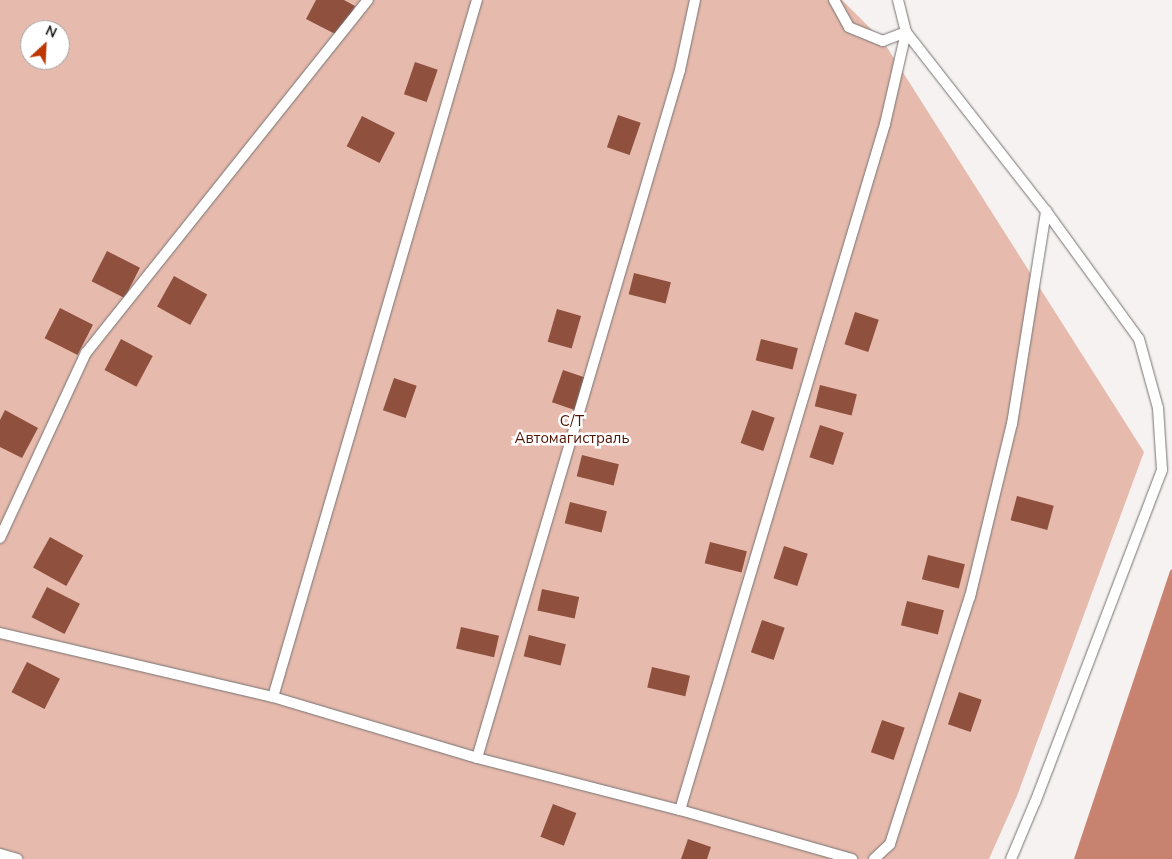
<!DOCTYPE html>
<html>
<head>
<meta charset="utf-8">
<style>
  body { margin:0 }
  #map { position:relative; width:1172px; height:859px; overflow:hidden; background:#f6f2f1; font-family:"Nunito Sans",sans-serif }
  div>[style] { position:absolute }
  .green>* { inset:0; background:#e6baad }
  .water>* { inset:0; background:#c7836f }
  .building>* { inset:0; background:#8f503e; transform-origin:0 0 }
  .roads { filter:drop-shadow(0 0 1px #767271) drop-shadow(0 0 1px #767271) }
  .service>* { height:10px; margin:-5px; padding:0 5px; transform-origin:5px; border-radius:5px; background:#fff }
  span { translate:-50% -50%; white-space:nowrap; text-align:center; line-height:1.15; -webkit-text-stroke:5px #fff; paint-order:stroke }
  .park-label { font-size:15px; color:#531503 }
  .north { position:absolute; left:20px; top:20px; width:50px; height:50px; box-sizing:border-box; background:#fff; border:1px solid #a5a4a4; border-radius:50%; rotate:25deg; font-size:14px; font-weight:700; line-height:20px; text-align:center; color:#1d1c1b }
  .north::after { content:''; display:block; margin:auto; width:18px; height:22px; background:#be3600; clip-path:polygon(50% 0,100% 100%,50% 72%,0 100%) }
</style>
</head>
<body>
<div id="map">
  <div class="green">
    <i style="clip-path:polygon(evenodd,0 0,842px 0,883px 41px,1144px 452px,1017px 796px,989px 859px,0 859px,0 0,30px 30px,60px 30px,60px 60px,30px 60px,30px 30px)"></i>
  </div>
  <div class="water">
    <i style="clip-path:polygon(1172px 569px,1172px 859px,1074px 859px,1170px 571px)"></i>
  </div>
  <div class="building">
    <i style="clip-path:polygon(316px 0,344px 0,355px 6px,339px 36px,306px 19px)"></i>
    <i style="left:415px;top:62px;width:24px;height:34px;rotate:19deg"></i>
    <i style="left:618px;top:115px;width:24px;height:34px;rotate:19deg"></i>
    <i style="left:362px;top:116px;width:37px;height:34px;rotate:27deg"></i>
    <i style="left:107px;top:251px;width:37px;height:34px;rotate:27deg"></i>
    <i style="left:634px;top:273px;width:38px;height:22px;rotate:14deg"></i>
    <i style="left:174px;top:276px;width:38px;height:35px;rotate:29deg"></i>
    <i style="left:60px;top:308px;width:37px;height:34px;rotate:27deg"></i>
    <i style="left:557px;top:309px;width:25px;height:34px;rotate:16deg"></i>
    <i style="left:855px;top:312px;width:25px;height:34px;rotate:18deg"></i>
    <i style="left:121px;top:339px;width:36px;height:35px;rotate:28deg"></i>
    <i style="left:761px;top:339px;width:38px;height:22px;rotate:14deg"></i>
    <i style="left:563px;top:370px;width:24px;height:34px;rotate:19deg"></i>
    <i style="left:394px;top:378px;width:24px;height:34px;rotate:19deg"></i>
    <i style="left:820px;top:385px;width:38px;height:22px;rotate:14deg"></i>
    <i style="clip-path:polygon(5px 410px,38px 428px,22px 458px,0 447px,0 420px)"></i>
    <i style="left:752px;top:410px;width:24px;height:35px;rotate:19deg"></i>
    <i style="left:820px;top:425px;width:25px;height:34px;rotate:18deg"></i>
    <i style="left:582px;top:455px;width:38px;height:22px;rotate:14deg"></i>
    <i style="left:1017px;top:496px;width:38px;height:25px;rotate:15deg"></i>
    <i style="left:570px;top:502px;width:38px;height:22px;rotate:14deg"></i>
    <i style="left:50px;top:537px;width:38px;height:35px;rotate:29deg"></i>
    <i style="left:710px;top:542px;width:38px;height:22px;rotate:14deg"></i>
    <i style="left:784px;top:546px;width:25px;height:34px;rotate:18deg"></i>
    <i style="left:928px;top:555px;width:38px;height:25px;rotate:14deg"></i>
    <i style="left:47px;top:587px;width:37px;height:34px;rotate:27deg"></i>
    <i style="left:542px;top:589px;width:38px;height:22px;rotate:12deg"></i>
    <i style="left:907px;top:601px;width:38px;height:25px;rotate:14deg"></i>
    <i style="left:762px;top:620px;width:24px;height:34px;rotate:19deg"></i>
    <i style="left:461px;top:627px;width:39px;height:22px;rotate:13deg"></i>
    <i style="left:529px;top:635px;width:38px;height:22px;rotate:14deg"></i>
    <i style="left:27px;top:662px;width:37px;height:34px;rotate:27deg"></i>
    <i style="left:652px;top:667px;width:39px;height:21px;rotate:13deg"></i>
    <i style="left:959px;top:692px;width:24px;height:34px;rotate:19deg"></i>
    <i style="left:882px;top:720px;width:24px;height:34px;rotate:19deg"></i>
    <i style="left:553px;top:804px;width:25px;height:35px;rotate:21deg"></i>
    <i style="clip-path:polygon(688px 839px,711px 847px,707px 859px,681px 859px)"></i>
  </div>
  <div class="roads">
    <div class="service">
      <i style="left:898px;top:0;width:33px;rotate:76deg"></i>
      <i style="left:906px;top:32px;width:227px;rotate:52deg"></i>
      <i style="left:1046px;top:211px;width:158px;rotate:54deg"></i>
      <i style="left:1139px;top:339px;width:72px;rotate:74.6deg"></i>
      <i style="left:1158px;top:408px;width:62px;rotate:86.3deg"></i>
      <i style="left:1162px;top:470px;width:355px;rotate:110.9deg"></i>
      <i style="left:1035px;top:802px;width:62px;rotate:112.8deg"></i>
      <i style="left:0;top:538px;width:204px;rotate:-65.1deg"></i>
      <i style="left:86px;top:353px;width:452px;rotate:-51.4deg"></i>
      <i style="left:0;top:633px;width:280px;rotate:13.2deg"></i>
      <i style="left:273px;top:697px;width:213px;rotate:16.6deg"></i>
      <i style="left:477px;top:758px;width:210px;rotate:14.4deg"></i>
      <i style="left:680px;top:810px;width:179px;rotate:15.9deg"></i>
      <i style="left:273px;top:697px;width:726px;rotate:-73.69deg"></i>
      <i style="left:477px;top:758px;width:717px;rotate:-73.56deg"></i>
      <i style="left:680px;top:70px;width:72px;rotate:-77.9deg"></i>
      <i style="left:680px;top:810px;width:716px;rotate:-73.36deg"></i>
      <i style="left:885px;top:124px;width:94px;rotate:-77.1deg"></i>
      <i style="left:906px;top:32px;width:25px;rotate:159deg"></i>
      <i style="left:883px;top:41px;width:37px;rotate:-158deg"></i>
      <i style="left:849px;top:27px;width:31px;rotate:-119deg"></i>
      <i style="left:0;top:854px;width:18px;rotate:16deg"></i>
      <i style="left:874px;top:859px;width:22px;rotate:-43deg"></i>
      <i style="left:890px;top:844px;width:260px;rotate:-72.1deg"></i>
      <i style="left:970px;top:597px;width:178px;rotate:-76.4deg"></i>
      <i style="left:1012px;top:424px;width:216px;rotate:-80.9deg"></i>
    </div>
  </div>
  <div class="park-label">
    <span style="left:572px;top:430px">С/Т<br>Автомагистраль</span>
  </div>
  <div class="north">N</div>
</div>
</body>
</html>
